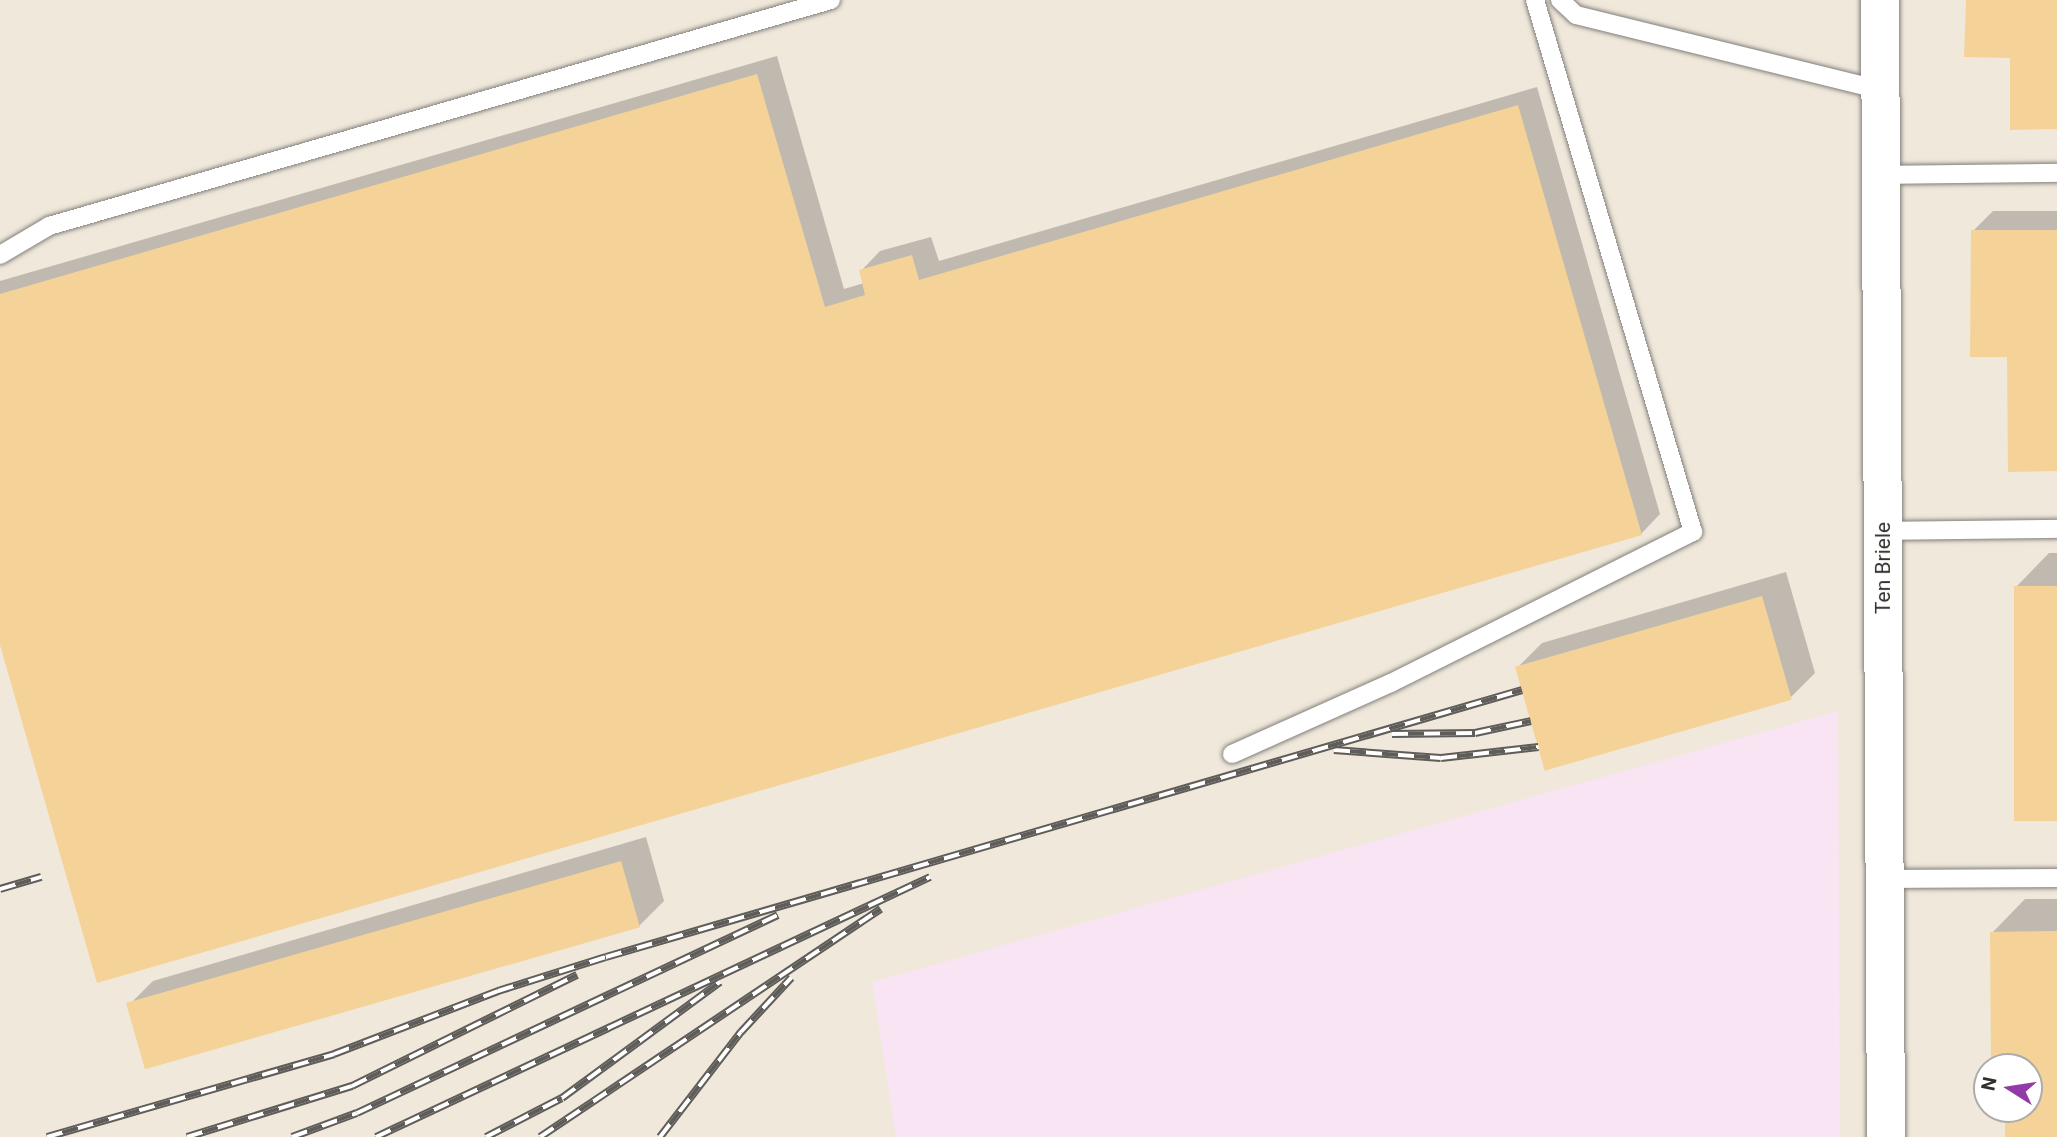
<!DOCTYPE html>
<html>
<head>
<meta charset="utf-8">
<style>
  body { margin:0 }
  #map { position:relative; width:2057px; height:1137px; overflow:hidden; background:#f8f4ee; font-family:Roboto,sans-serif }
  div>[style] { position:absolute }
  .built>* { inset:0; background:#efe8db }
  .education>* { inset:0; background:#f8e4f3 }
  .shadow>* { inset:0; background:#0003 }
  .building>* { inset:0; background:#f5d398; transform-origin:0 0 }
  .roads { filter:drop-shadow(0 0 2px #827f7a) drop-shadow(0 0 2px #827f7a) }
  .lane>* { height:18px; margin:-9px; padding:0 9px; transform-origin:9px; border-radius:9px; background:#fff }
  .secondary>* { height:38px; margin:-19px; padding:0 19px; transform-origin:19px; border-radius:19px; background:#fff }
  .rail>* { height:8px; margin-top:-4px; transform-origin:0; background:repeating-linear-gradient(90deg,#fff 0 16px,#5f5d59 0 32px); box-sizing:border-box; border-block:2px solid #5f5d59 }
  span { translate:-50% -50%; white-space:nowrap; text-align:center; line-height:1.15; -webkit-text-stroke:7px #fff; paint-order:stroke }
  .street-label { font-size:21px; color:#31302d }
  .north { position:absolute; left:1973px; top:1053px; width:70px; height:70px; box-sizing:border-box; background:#fff; border:2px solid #adacab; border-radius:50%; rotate:282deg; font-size:19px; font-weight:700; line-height:28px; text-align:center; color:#31302d }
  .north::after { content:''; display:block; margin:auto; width:24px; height:32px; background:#923aa6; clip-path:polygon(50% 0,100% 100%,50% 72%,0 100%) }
</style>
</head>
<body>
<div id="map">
  <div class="built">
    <i style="clip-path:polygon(evenodd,0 0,2057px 0,2057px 1137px,0 1137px,0 0,1987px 1067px,2029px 1067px,2029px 1109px,1987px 1109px,1987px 1067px)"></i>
  </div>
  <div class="education">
    <i style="clip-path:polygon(1838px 711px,1840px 1137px,896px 1137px,872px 982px)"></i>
  </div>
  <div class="shadow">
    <i style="clip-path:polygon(777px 56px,844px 289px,864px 283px,861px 271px,880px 251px,931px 237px,939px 261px,1537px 87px,1660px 514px,1641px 534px,0 636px,0 281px)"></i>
    <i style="clip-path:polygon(1993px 211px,2057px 211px,2057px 470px,2009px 355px,1973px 231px)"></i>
    <i style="clip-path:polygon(2049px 553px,2057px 553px,2057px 819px,2016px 587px)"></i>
    <i style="clip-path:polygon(1786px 572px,1815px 673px,1790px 698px,1517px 668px,1542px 643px)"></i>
    <i style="clip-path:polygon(646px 837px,664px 901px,639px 926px,128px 1006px,153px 981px)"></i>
    <i style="clip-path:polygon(2025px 899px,2057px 899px,2057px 1137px,2007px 1137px,2007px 1109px,2029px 1109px,2029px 1067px,1993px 1067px,1992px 933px)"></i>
  </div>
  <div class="building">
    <i style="clip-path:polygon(1966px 0,2057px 0,2057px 129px,2010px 130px,2010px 58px,1964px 57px)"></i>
    <i style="clip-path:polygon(757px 74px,825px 307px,865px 295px,859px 270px,912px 255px,919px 280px,1518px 105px,1642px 535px,97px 983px,0 645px,0 294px)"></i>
    <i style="clip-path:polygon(1971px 230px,2057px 230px,2057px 471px,2008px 472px,2007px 357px,1970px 357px)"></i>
    <i style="left:2014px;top:586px;width:43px;height:235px"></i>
    <i style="left:1762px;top:596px;width:108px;height:257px;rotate:74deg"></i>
    <i style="left:621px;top:861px;width:69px;height:515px;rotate:74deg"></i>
    <i style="clip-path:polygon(2057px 931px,2057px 1137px,2005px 1137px,2005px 1109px,2029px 1109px,2029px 1067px,1991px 1067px,1990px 932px)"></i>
  </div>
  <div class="roads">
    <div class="lane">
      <i style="left:1560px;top:0;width:22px;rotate:43deg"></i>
      <i style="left:1576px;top:15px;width:315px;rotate:13.8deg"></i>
      <i style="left:1882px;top:175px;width:175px;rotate:-0.7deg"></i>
      <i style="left:0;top:255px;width:57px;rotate:-30.6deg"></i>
      <i style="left:49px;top:226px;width:814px;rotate:-16.12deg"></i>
      <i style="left:1883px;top:531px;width:174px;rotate:-0.7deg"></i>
      <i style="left:1232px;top:754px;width:174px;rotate:-24.1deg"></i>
      <i style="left:1391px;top:683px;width:338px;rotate:-26.6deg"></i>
      <i style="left:1693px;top:532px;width:555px;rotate:-106.54deg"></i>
      <i style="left:1884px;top:879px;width:173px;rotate:-0.3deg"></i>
    </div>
    <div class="secondary">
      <i style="left:1880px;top:0;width:1137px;rotate:89.7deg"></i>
    </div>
  </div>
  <div class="rail">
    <i style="left:1392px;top:734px;width:83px;rotate:-0.7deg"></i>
    <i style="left:1475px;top:733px;width:57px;rotate:-12.1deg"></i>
    <i style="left:1334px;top:750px;width:107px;rotate:4.3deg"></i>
    <i style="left:1441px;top:758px;width:98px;rotate:-6.5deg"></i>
    <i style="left:0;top:889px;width:43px;rotate:-16.3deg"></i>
    <i style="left:47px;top:1137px;width:299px;rotate:-16.1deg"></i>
    <i style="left:334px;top:1054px;width:176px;rotate:-21deg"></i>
    <i style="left:498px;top:991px;width:113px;rotate:-17.5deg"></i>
    <i style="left:606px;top:957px;width:954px;rotate:-16.25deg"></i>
    <i style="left:187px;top:1137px;width:173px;rotate:-17.2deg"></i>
    <i style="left:352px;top:1086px;width:251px;rotate:-26.3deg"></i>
    <i style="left:292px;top:1137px;width:69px;rotate:-20.3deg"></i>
    <i style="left:357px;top:1113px;width:465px;rotate:-25.2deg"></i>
    <i style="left:376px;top:1137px;width:612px;rotate:-25.14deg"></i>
    <i style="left:486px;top:1137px;width:85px;rotate:-27.2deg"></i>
    <i style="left:562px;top:1098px;width:196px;rotate:-36.3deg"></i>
    <i style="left:540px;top:1137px;width:410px;rotate:-33.8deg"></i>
    <i style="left:660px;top:1137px;width:133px;rotate:-52.4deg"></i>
    <i style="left:741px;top:1032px;width:74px;rotate:-47.2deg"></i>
  </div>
  <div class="street-label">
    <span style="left:1883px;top:568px;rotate:-90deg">Ten Briele</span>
  </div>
  <div class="north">N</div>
</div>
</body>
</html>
